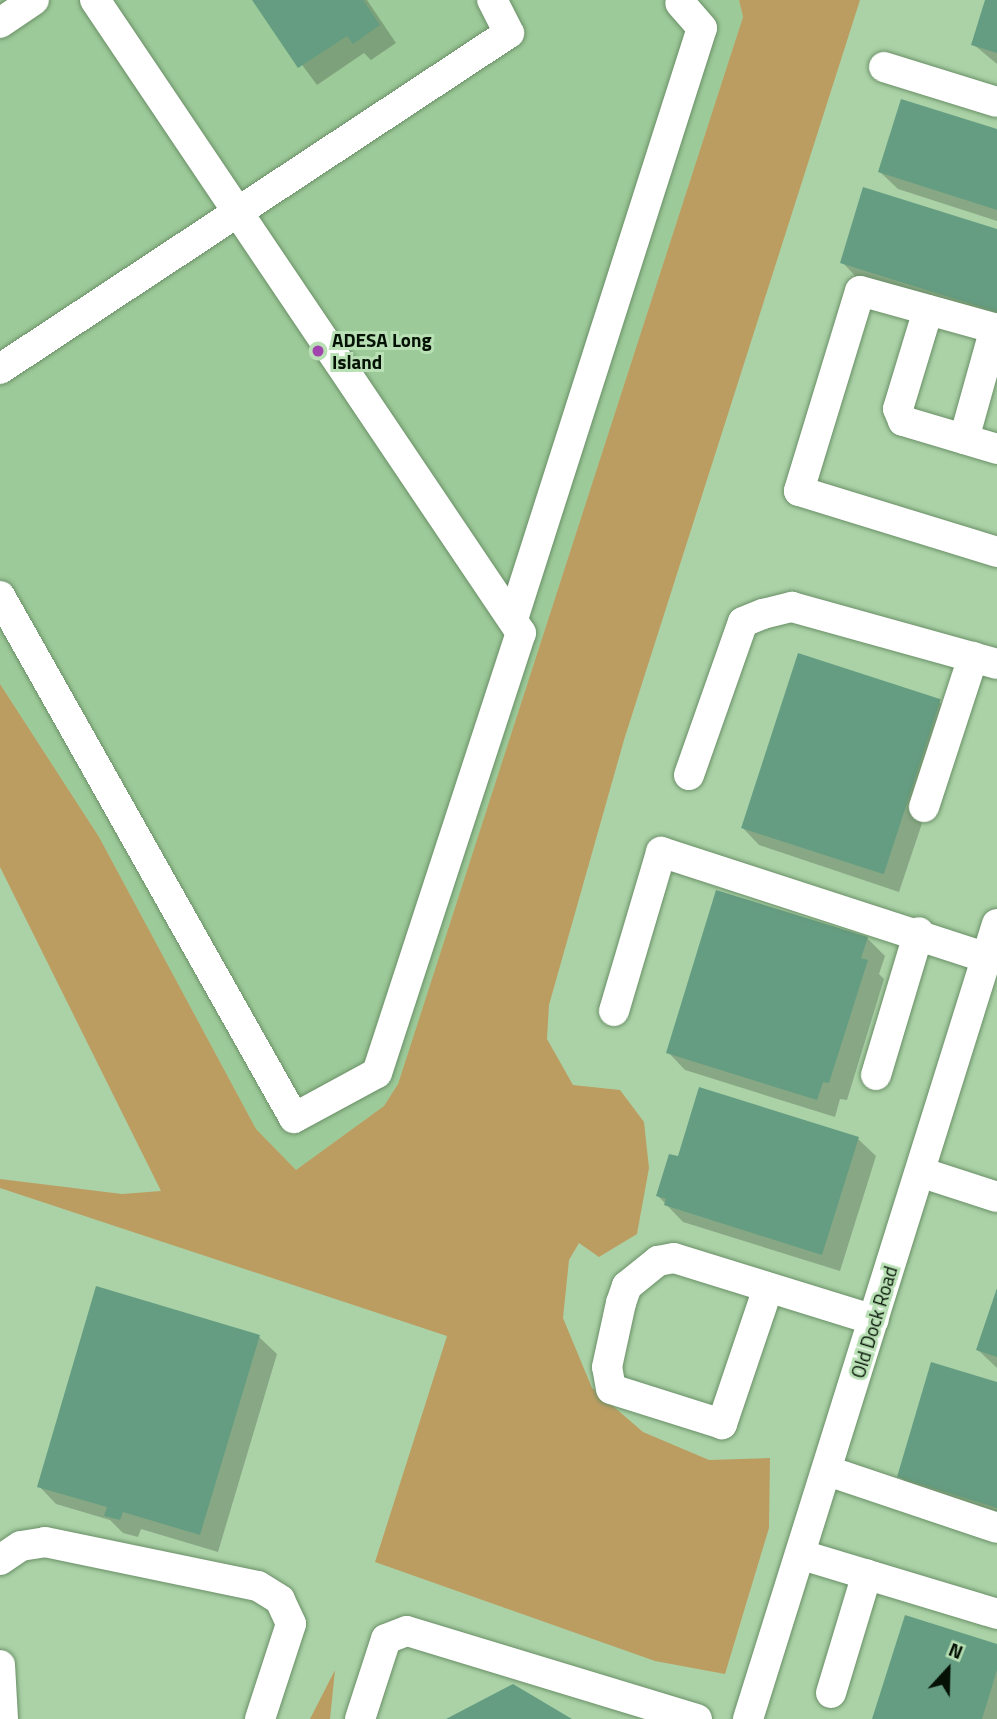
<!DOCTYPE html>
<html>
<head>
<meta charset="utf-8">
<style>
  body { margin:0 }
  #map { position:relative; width:997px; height:1719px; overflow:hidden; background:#abd2a7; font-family:"Titillium Web",sans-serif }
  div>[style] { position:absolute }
  .built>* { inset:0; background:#9dca99 }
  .green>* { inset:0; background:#bc9d61 }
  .shadow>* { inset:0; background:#0003 }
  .building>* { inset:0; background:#659d82; transform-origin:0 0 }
  .roads { filter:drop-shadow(0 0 2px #6a8f67) drop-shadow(0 0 2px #6a8f67) }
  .minor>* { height:30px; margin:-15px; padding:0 15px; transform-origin:15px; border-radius:15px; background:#fff }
  .dots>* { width:19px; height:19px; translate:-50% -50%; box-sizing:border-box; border:4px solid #b8e0b4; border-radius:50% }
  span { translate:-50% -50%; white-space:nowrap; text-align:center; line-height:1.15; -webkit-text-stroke:6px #b8e0b4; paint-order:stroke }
  .poi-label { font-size:19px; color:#041104; font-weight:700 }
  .left { translate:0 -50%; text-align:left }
  .street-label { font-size:19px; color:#041104 }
  .north { position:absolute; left:913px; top:1635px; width:70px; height:70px; -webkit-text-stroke:5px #b8e0b4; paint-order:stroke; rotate:22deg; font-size:19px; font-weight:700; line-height:28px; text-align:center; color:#041104 }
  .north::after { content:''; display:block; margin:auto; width:24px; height:32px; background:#041104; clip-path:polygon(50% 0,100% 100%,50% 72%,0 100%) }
</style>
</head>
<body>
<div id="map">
  <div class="built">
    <i style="clip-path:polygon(0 0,739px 0,743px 17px,398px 1084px,384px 1106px,296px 1170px,256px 1129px,99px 837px,0 684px)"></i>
  </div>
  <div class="green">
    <i style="clip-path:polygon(739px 0,860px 0,624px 740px,549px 1005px,547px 1039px,573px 1085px,620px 1090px,644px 1122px,649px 1168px,637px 1234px,599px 1257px,579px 1243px,569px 1260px,563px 1318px,592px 1388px,643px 1432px,709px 1460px,770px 1458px,769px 1528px,725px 1674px,655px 1661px,375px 1562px,447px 1336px,0 1188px,0 1179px,122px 1194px,161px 1191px,0 867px,0 684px,99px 837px,256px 1129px,296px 1170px,384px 1106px,398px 1084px,743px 17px)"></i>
    <i style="clip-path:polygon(335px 1670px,330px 1719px,310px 1719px)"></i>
  </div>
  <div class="shadow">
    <i style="clip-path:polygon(254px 0,367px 0,396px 43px,371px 60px,364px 53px,317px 85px)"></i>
    <i style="clip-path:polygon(987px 0,997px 0,997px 64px,973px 44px)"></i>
    <i style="clip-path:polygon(997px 131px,997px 221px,898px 189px,880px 172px)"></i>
    <i style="clip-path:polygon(997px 231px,997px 323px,859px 280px,842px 262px)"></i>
    <i style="clip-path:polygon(939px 702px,957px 719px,899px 892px,759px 845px,742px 827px)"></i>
    <i style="clip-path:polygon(867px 938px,885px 956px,879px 974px,884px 979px,847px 1100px,840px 1099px,835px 1117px,685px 1070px,668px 1052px)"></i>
    <i style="clip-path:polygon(858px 1139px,876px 1156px,840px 1271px,683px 1222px,658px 1196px,679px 1158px)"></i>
    <i style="clip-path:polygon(997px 1292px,997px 1368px,978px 1350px)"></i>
    <i style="clip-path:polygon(259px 1337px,277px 1354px,218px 1552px,141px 1529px,138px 1537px,123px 1533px,110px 1520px,56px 1504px,39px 1486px)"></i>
    <i style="clip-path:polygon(997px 1384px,997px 1519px,917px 1494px,899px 1476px)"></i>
    <i style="clip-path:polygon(997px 1646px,997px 1719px,874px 1719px)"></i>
  </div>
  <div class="building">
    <i style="clip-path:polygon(252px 0,363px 0,380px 25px,353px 44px,347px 36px,298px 68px)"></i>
    <i style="clip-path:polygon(985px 0,997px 0,997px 53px,971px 45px)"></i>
    <i style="clip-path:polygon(901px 99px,997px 129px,997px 210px,878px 172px)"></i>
    <i style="clip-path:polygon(863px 187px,997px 229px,997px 312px,840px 263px)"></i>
    <i style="left:798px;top:653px;width:150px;height:184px;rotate:18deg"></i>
    <i style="clip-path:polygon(716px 890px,868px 937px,861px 958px,868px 960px,829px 1083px,823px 1082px,817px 1100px,666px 1053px)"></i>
    <i style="clip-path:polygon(699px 1087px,859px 1137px,822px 1255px,664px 1205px,666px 1199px,656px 1196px,669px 1154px,678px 1156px)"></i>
    <i style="clip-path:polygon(96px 1286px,260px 1335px,200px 1535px,123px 1512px,120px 1520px,104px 1516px,107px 1507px,37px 1487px)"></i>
    <i style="clip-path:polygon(997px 1288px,997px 1357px,976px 1350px)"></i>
    <i style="clip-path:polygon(931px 1362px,997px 1382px,997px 1508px,897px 1477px)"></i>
    <i style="clip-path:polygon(905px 1615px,997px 1644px,997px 1670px,982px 1719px,872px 1719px)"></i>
    <i style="clip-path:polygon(513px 1684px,572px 1719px,446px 1719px)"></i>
  </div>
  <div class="roads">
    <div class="minor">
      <i style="left:0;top:23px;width:41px;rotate:-34.1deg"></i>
      <i style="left:884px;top:67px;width:118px;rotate:17.2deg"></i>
      <i style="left:928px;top:310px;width:103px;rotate:106.9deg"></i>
      <i style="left:898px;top:409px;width:13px;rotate:67deg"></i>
      <i style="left:903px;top:421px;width:98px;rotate:16.6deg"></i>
      <i style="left:997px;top:329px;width:142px;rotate:-164.5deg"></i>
      <i style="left:860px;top:291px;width:209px;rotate:107deg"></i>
      <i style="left:799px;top:491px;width:207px;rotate:17.1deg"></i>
      <i style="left:0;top:369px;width:610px;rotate:-33.43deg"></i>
      <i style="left:509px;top:33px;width:37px;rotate:-117deg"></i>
      <i style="left:964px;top:439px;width:115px;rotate:-74.4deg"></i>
      <i style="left:0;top:596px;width:599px;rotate:60.61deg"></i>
      <i style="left:294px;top:1118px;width:94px;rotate:-28.5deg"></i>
      <i style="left:377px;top:1073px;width:463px;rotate:-71.9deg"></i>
      <i style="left:521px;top:633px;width:763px;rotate:-123.94deg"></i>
      <i style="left:513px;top:619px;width:620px;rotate:-72.27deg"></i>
      <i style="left:702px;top:28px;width:33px;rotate:-131deg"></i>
      <i style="left:689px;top:775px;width:162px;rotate:-70.6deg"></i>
      <i style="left:743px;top:622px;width:22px;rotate:-22deg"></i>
      <i style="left:763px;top:614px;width:30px;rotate:-14deg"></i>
      <i style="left:792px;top:607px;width:213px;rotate:15.5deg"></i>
      <i style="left:924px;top:807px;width:158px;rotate:-71.9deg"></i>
      <i style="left:614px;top:1011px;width:166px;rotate:-73.5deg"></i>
      <i style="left:661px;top:852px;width:343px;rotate:18deg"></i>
      <i style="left:876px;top:1075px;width:149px;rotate:-73.3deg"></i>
      <i style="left:920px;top:1172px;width:81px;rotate:18deg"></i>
      <i style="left:768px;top:1288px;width:144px;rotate:108.7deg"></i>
      <i style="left:722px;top:1424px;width:116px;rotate:-162.5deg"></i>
      <i style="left:611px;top:1389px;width:22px;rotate:-100deg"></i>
      <i style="left:607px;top:1367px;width:66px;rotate:-77.7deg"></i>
      <i style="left:621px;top:1303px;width:18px;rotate:-71deg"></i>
      <i style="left:627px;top:1286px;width:40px;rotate:-39deg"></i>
      <i style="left:658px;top:1261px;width:16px;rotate:-11deg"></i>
      <i style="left:674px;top:1258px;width:209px;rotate:17.2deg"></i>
      <i style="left:828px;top:1471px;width:178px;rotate:18.6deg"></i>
      <i style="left:802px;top:1555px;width:204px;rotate:16.8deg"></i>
      <i style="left:0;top:1560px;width:25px;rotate:-34deg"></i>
      <i style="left:21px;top:1546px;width:24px;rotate:-9deg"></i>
      <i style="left:45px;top:1542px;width:217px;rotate:11.7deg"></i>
      <i style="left:258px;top:1586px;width:26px;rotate:32deg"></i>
      <i style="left:280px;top:1600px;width:26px;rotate:65deg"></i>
      <i style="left:291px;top:1624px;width:100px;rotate:108.1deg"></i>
      <i style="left:0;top:1665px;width:54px;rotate:86.8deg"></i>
      <i style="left:831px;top:1693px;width:124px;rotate:-73.2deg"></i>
      <i style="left:360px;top:1719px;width:84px;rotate:-72deg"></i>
      <i style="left:386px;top:1639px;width:22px;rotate:-21deg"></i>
      <i style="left:407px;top:1631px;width:303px;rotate:16.9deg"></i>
      <i style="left:748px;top:1719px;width:833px;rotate:-72.61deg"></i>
    </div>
  </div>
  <div class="dots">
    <i style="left:318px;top:351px;background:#a144ae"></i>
  </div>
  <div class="poi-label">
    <span class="left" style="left:332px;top:351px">ADESA Long<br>Island</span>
  </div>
  <div class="street-label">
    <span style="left:874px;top:1322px;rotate:-73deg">Old Dock Road</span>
  </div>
  <div class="north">N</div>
</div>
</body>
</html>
